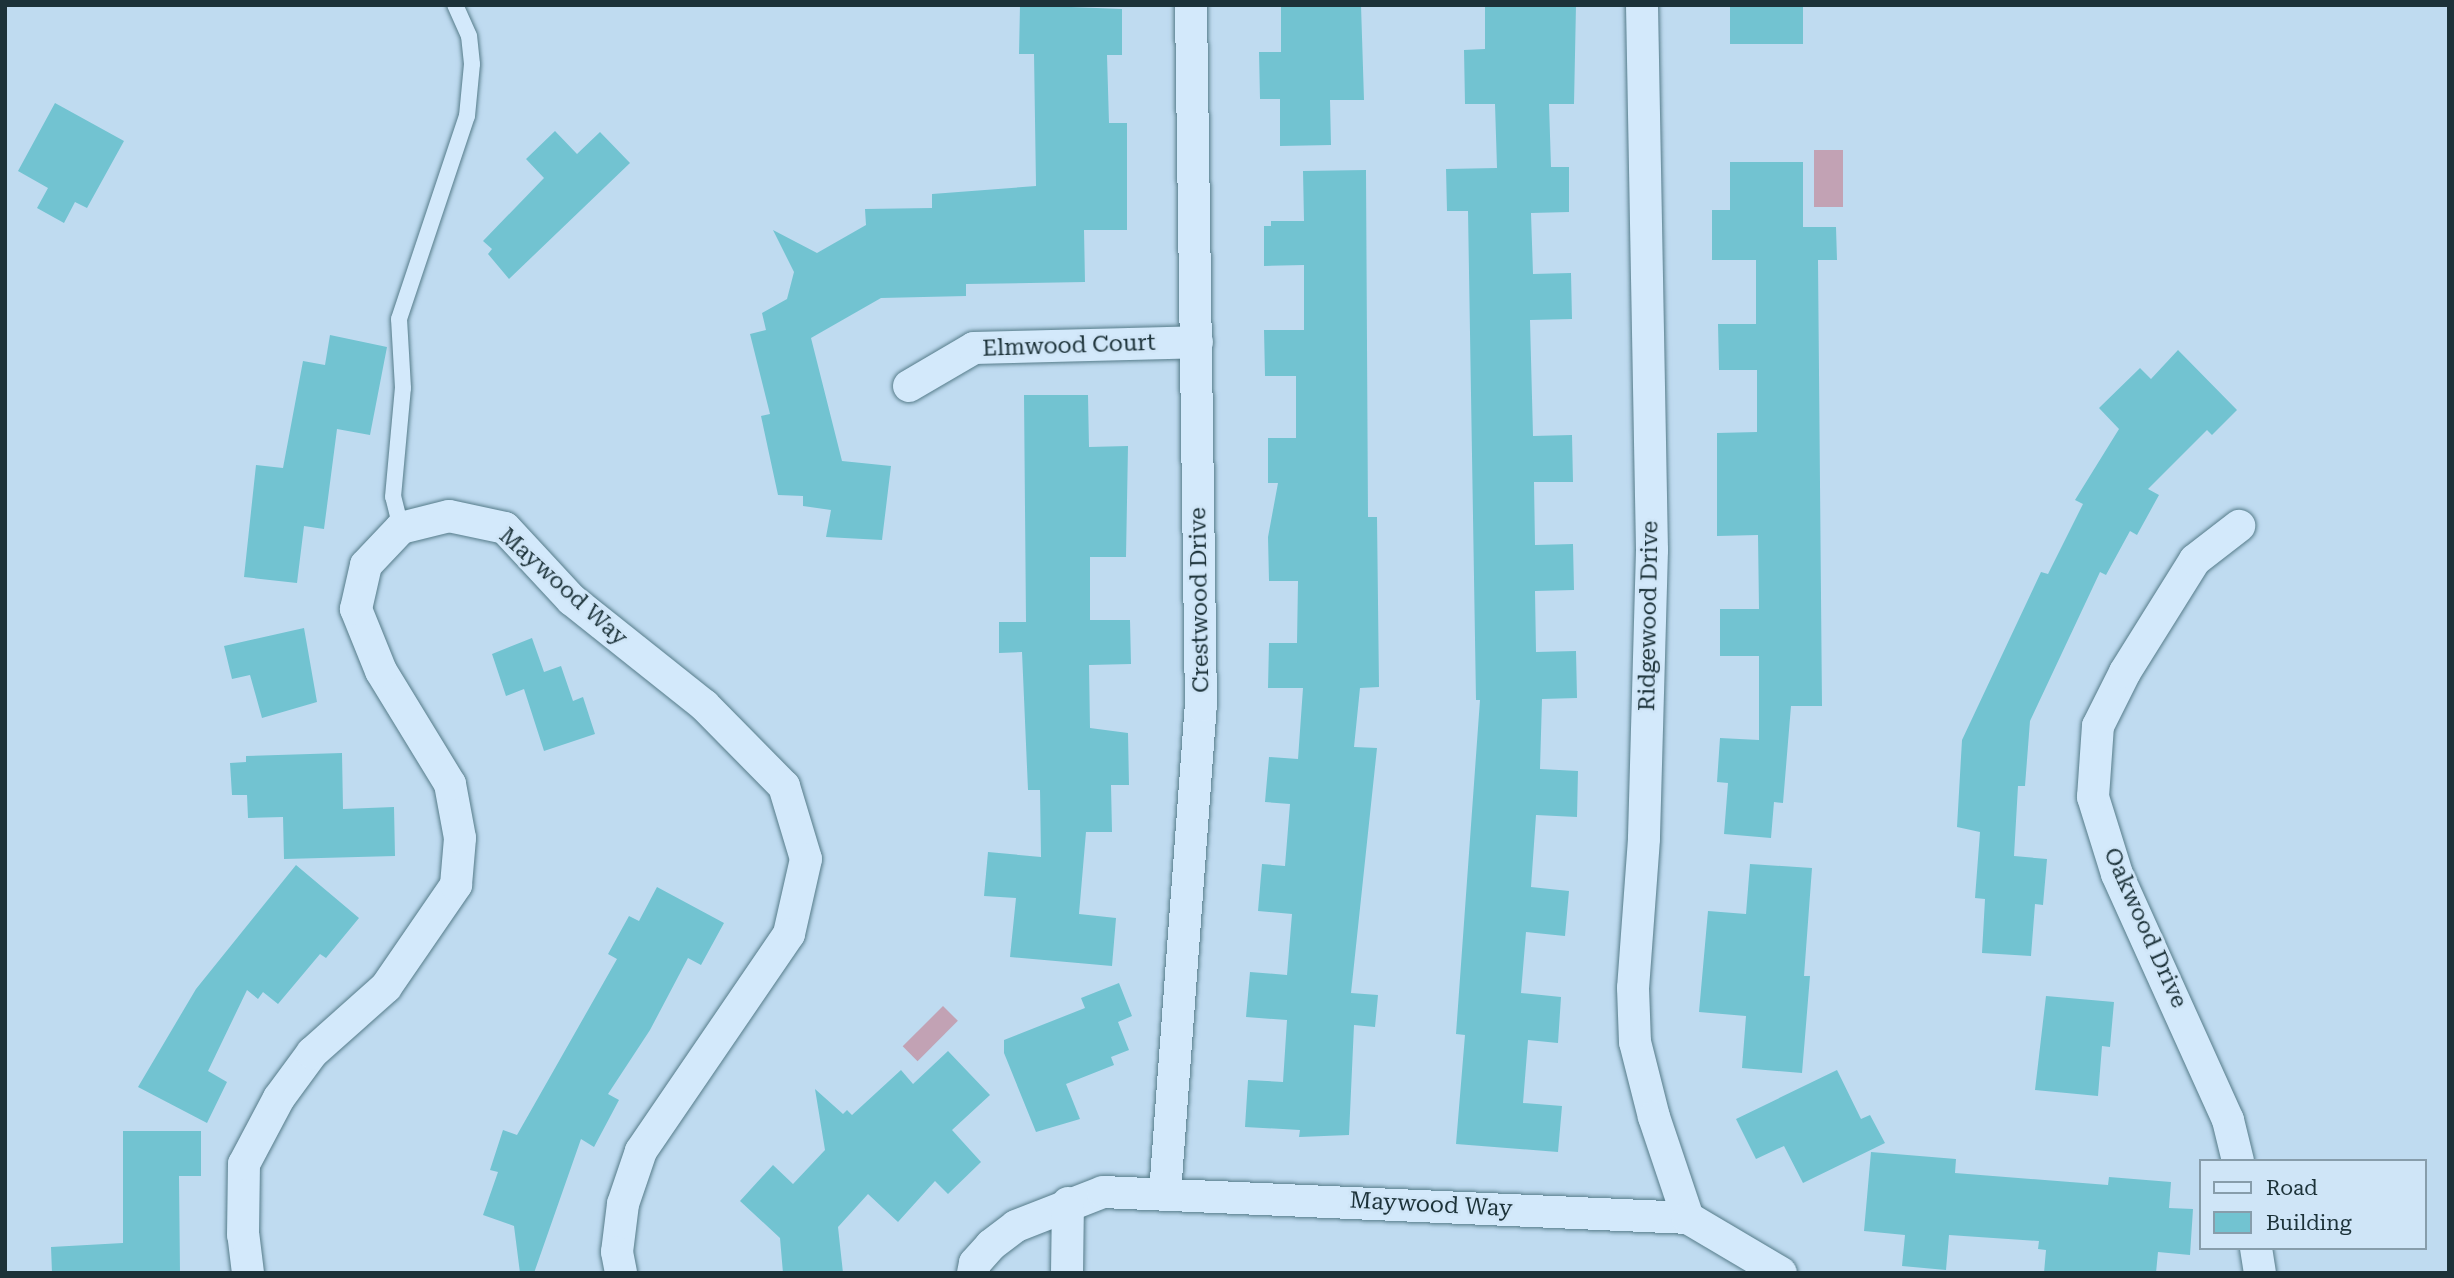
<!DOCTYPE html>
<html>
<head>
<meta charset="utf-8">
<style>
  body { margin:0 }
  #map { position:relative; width:2454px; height:1278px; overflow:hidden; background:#bfdbf0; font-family:"Roboto Serif",serif }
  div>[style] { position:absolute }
  .water>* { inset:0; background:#c2a2b4; transform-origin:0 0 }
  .building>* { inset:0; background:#72c3d1; transform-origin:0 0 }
  .roads { filter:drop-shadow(0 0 2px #567c8a) drop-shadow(0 0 2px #567c8a) }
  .lane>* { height:16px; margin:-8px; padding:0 8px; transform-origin:8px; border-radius:8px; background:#d3e9fb }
  .street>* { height:32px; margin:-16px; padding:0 16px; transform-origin:16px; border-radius:16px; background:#d3e9fb }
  span { translate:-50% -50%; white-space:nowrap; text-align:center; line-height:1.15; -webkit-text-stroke:5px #cfe5f7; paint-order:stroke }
  .street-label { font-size:23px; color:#1c3239 }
  .frame { position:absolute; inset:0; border:7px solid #1c3239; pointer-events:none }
  .legend { position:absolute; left:2199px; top:1159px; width:228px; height:91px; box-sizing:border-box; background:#cfe5f7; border:2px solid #879dab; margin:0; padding:9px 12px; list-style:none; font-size:21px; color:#1c3239 }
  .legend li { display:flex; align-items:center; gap:14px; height:35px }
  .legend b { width:35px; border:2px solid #879dab }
</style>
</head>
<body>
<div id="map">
  <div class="water">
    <i style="left:1814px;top:150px;width:29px;height:57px"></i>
    <i style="left:943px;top:1006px;width:21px;height:57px;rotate:45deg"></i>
  </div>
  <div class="building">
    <i style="clip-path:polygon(1020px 5px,1122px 9px,1122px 55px,1107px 55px,1109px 123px,1127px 123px,1127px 230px,1084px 230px,1085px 282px,966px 284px,966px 296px,881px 298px,811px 338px,842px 461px,891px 466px,882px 540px,826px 537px,831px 510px,803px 506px,803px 496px,778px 495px,761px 416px,770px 414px,750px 334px,766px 330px,762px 313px,787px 299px,794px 272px,773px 230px,817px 253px,866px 225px,865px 209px,932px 208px,932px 194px,1036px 186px,1034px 54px,1019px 54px)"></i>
    <i style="clip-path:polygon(1281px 5px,1361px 5px,1364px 100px,1330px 100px,1331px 145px,1280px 146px,1280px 99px,1260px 99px,1259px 52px,1281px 52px)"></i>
    <i style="clip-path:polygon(1485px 5px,1576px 5px,1574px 104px,1549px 104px,1551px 167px,1569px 167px,1569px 212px,1531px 213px,1533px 274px,1571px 273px,1572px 319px,1530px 320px,1533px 436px,1572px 435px,1573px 482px,1534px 482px,1535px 545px,1573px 544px,1574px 590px,1535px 591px,1536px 652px,1576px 651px,1577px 698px,1542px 699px,1540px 769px,1578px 771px,1577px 817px,1536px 815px,1531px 887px,1569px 891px,1565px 936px,1526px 932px,1521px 993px,1561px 997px,1558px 1043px,1528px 1040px,1523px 1103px,1562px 1106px,1558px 1152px,1456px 1144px,1465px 1035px,1456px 1034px,1480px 700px,1476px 700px,1468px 211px,1447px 211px,1446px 169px,1497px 168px,1495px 104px,1465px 104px,1464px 50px,1485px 49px)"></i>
    <i style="left:1730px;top:5px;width:73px;height:39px"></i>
    <i style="clip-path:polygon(55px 103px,124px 141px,87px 208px,75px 202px,64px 223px,37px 208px,48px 188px,18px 171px)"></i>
    <i style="clip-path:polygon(555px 131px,577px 154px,600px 132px,630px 163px,509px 279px,488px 254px,492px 249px,483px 241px,544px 178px,526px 159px)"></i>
    <i style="clip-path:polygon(1730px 162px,1803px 162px,1803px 227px,1836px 227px,1837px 260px,1818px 260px,1822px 706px,1791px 706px,1783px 803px,1774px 802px,1771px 838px,1724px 834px,1728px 783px,1717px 782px,1720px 738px,1759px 740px,1759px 656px,1720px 656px,1720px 609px,1759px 609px,1758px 535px,1717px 536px,1717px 433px,1757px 432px,1757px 370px,1719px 370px,1718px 324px,1756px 324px,1756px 260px,1712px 260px,1712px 210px,1730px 210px)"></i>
    <i style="clip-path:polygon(1366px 170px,1368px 517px,1377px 517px,1379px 687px,1360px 688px,1354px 747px,1377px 748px,1351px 993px,1378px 995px,1375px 1027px,1354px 1025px,1349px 1135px,1299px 1137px,1300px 1130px,1245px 1127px,1248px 1080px,1283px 1082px,1287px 1020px,1246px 1017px,1250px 972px,1287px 975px,1292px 914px,1258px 911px,1262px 864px,1285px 866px,1290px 804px,1265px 802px,1269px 757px,1298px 759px,1303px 688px,1268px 688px,1269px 643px,1297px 643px,1298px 581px,1269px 581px,1268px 537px,1278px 483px,1268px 483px,1268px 438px,1296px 438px,1296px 376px,1265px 376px,1264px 330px,1304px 330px,1304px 265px,1264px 266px,1264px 226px,1271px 226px,1271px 221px,1304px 221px,1303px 171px)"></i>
    <i style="clip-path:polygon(330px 335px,387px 347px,370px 435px,337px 429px,324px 529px,304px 526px,297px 583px,244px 577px,256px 465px,283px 468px,303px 361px,325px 365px)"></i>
    <i style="clip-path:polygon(2178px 350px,2237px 410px,2212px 435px,2207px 430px,2148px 489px,2159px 495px,2137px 535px,2130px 531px,2106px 575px,2100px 572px,2030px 721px,2025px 786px,2018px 786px,2014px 856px,2047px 859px,2043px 905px,2035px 904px,2031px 956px,1982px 953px,1985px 899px,1975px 898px,1980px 832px,1957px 827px,1962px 740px,2041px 572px,2048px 574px,2083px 504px,2075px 500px,2119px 429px,2099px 408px,2140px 368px,2151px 379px)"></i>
    <i style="clip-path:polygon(1024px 395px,1088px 395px,1089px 447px,1128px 446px,1126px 557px,1090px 557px,1090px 620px,1130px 620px,1131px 664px,1089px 665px,1090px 728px,1128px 733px,1129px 785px,1111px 785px,1112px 832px,1086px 832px,1079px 914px,1116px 918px,1112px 966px,1010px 957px,1016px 898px,984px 896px,988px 852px,1041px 857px,1040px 790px,1028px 790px,1022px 652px,999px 653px,999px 622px,1026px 622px)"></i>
    <i style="clip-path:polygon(304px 628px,317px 702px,262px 718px,250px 675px,232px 679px,224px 646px)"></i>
    <i style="clip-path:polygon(532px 638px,544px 672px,561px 666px,573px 701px,583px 697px,595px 734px,544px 751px,524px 689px,506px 696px,492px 654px)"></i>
    <i style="clip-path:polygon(342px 753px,343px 809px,394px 807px,395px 856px,284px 859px,283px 817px,248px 818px,247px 795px,232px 795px,230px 763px,246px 762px,246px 756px)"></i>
    <i style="clip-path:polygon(1750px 864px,1812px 868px,1804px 976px,1810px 976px,1802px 1073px,1742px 1068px,1746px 1016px,1699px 1012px,1708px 911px,1746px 914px)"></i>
    <i style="clip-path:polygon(296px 865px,359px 918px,326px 958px,320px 954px,278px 1004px,263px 992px,258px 999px,247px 990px,208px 1071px,227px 1082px,207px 1123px,138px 1087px,196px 989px)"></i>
    <i style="clip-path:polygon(657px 887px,724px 923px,701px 965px,688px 958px,650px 1030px,608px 1094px,619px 1100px,594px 1147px,581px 1139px,534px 1273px,520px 1273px,514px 1226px,483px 1215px,498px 1172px,490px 1170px,503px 1130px,517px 1135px,617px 959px,608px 954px,629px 916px,639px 921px)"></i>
    <i style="clip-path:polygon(1119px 983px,1132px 1016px,1118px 1022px,1129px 1050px,1111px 1057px,1114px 1065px,1066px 1084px,1080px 1119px,1036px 1132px,1004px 1053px,1004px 1040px,1085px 1008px,1081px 998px)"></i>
    <i style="clip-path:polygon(2046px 996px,2114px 1002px,2110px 1047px,2102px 1046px,2098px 1096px,2035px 1090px)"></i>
    <i style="clip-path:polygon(948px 1051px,990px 1095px,952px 1130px,981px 1162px,948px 1194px,935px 1181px,898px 1222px,868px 1194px,838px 1227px,843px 1273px,783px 1273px,780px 1238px,740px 1201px,773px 1165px,793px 1184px,825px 1150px,815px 1089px,843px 1114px,847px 1110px,852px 1115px,901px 1070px,913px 1084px)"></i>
    <i style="clip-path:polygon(1837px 1070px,1861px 1119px,1870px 1115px,1885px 1143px,1803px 1183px,1784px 1146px,1756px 1159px,1736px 1119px)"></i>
    <i style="clip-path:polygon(123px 1131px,201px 1131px,201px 1176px,179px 1176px,180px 1273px,52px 1273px,51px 1247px,123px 1243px)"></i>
    <i style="clip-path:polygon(1871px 1152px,1956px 1159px,1955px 1173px,2108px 1185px,2109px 1177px,2171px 1182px,2169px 1208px,2193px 1209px,2190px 1255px,2158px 1252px,2156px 1273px,2044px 1273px,2046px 1250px,2038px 1249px,2039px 1241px,1949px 1235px,1946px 1270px,1902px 1266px,1905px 1235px,1864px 1231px)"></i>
  </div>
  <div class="roads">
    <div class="lane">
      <i style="left:401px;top:528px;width:32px;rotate:-104deg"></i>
      <i style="left:393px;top:497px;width:109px;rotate:-84.8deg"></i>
      <i style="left:403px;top:388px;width:69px;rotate:-93.3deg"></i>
      <i style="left:399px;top:319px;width:214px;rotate:-71.5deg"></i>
      <i style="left:467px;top:116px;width:52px;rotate:-84.5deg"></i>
      <i style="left:472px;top:64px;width:28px;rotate:-96deg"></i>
      <i style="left:469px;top:36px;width:34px;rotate:-114deg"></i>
    </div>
    <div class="street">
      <i style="left:1642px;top:5px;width:545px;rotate:88.95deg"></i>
      <i style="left:1652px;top:550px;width:289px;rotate:91.6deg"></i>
      <i style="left:1644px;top:839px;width:149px;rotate:94.2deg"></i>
      <i style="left:1633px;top:988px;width:54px;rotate:87.9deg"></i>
      <i style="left:1635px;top:1042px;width:77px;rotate:75.8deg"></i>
      <i style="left:1654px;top:1117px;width:107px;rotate:71.4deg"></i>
      <i style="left:909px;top:386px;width:75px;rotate:-30.3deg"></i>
      <i style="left:974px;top:348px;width:223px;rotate:-1.5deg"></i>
      <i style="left:2238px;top:1161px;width:42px;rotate:-103.7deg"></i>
      <i style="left:2228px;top:1120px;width:270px;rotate:-114.3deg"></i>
      <i style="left:2117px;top:874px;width:81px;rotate:-107.3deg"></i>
      <i style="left:2093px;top:797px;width:71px;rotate:-86deg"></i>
      <i style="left:2098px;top:726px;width:60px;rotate:-63.4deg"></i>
      <i style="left:2125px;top:672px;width:132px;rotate:-58deg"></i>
      <i style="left:2195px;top:560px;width:56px;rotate:-37.7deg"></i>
      <i style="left:1165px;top:1193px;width:488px;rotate:-85.8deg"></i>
      <i style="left:1201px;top:706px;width:701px;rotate:-90.82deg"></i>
      <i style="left:2256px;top:1248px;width:25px;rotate:81deg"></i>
      <i style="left:248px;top:1273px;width:38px;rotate:-97deg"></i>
      <i style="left:243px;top:1235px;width:71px;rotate:-89.2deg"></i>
      <i style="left:244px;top:1164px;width:75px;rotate:-62.1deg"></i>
      <i style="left:279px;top:1098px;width:56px;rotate:-53.7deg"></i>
      <i style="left:312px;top:1053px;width:99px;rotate:-41.7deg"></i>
      <i style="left:386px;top:987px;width:124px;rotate:-55.5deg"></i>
      <i style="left:456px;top:885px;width:47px;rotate:-85.1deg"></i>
      <i style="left:460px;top:838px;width:55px;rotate:-100.5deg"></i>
      <i style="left:450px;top:784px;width:132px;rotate:-121.4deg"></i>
      <i style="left:381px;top:671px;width:67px;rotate:-112deg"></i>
      <i style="left:356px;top:609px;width:45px;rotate:-77.2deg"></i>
      <i style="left:366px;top:565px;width:51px;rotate:-46.6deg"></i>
      <i style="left:401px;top:528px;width:49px;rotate:-14deg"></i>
      <i style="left:449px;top:516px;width:57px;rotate:12.1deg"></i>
      <i style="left:505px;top:528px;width:98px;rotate:47.1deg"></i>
      <i style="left:572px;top:600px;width:169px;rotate:38.5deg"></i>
      <i style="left:704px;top:705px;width:114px;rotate:45.4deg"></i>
      <i style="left:784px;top:786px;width:76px;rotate:73.2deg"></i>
      <i style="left:806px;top:859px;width:77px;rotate:102.8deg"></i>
      <i style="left:789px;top:934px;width:263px;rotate:124.3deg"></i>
      <i style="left:641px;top:1151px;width:56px;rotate:108.8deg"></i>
      <i style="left:623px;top:1204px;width:48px;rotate:97.1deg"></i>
      <i style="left:617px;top:1252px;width:21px;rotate:79deg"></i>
      <i style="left:973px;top:1273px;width:10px;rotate:-79deg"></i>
      <i style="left:975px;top:1263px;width:24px;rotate:-48deg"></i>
      <i style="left:991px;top:1245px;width:31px;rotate:-37deg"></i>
      <i style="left:1016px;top:1226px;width:93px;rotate:-21.3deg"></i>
      <i style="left:1103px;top:1192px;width:586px;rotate:2.54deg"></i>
      <i style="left:1688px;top:1218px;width:108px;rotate:30.6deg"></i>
      <i style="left:1067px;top:1273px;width:70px;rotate:-89.2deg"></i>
    </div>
  </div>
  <div class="street-label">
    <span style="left:1069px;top:346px;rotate:-2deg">Elmwood Court</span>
    <span style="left:563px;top:587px;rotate:42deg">Maywood Way</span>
    <span style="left:1200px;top:600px;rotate:-91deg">Crestwood Drive</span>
    <span style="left:1649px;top:616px;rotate:-89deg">Ridgewood Drive</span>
    <span style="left:2145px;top:928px;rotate:66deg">Oakwood Drive</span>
    <span style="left:1431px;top:1205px;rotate:3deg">Maywood Way</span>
  </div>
  <div class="frame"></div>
  <ul class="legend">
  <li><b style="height:9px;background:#d3e9fb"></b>Road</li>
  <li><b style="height:19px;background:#72c3d1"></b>Building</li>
  </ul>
</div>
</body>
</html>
